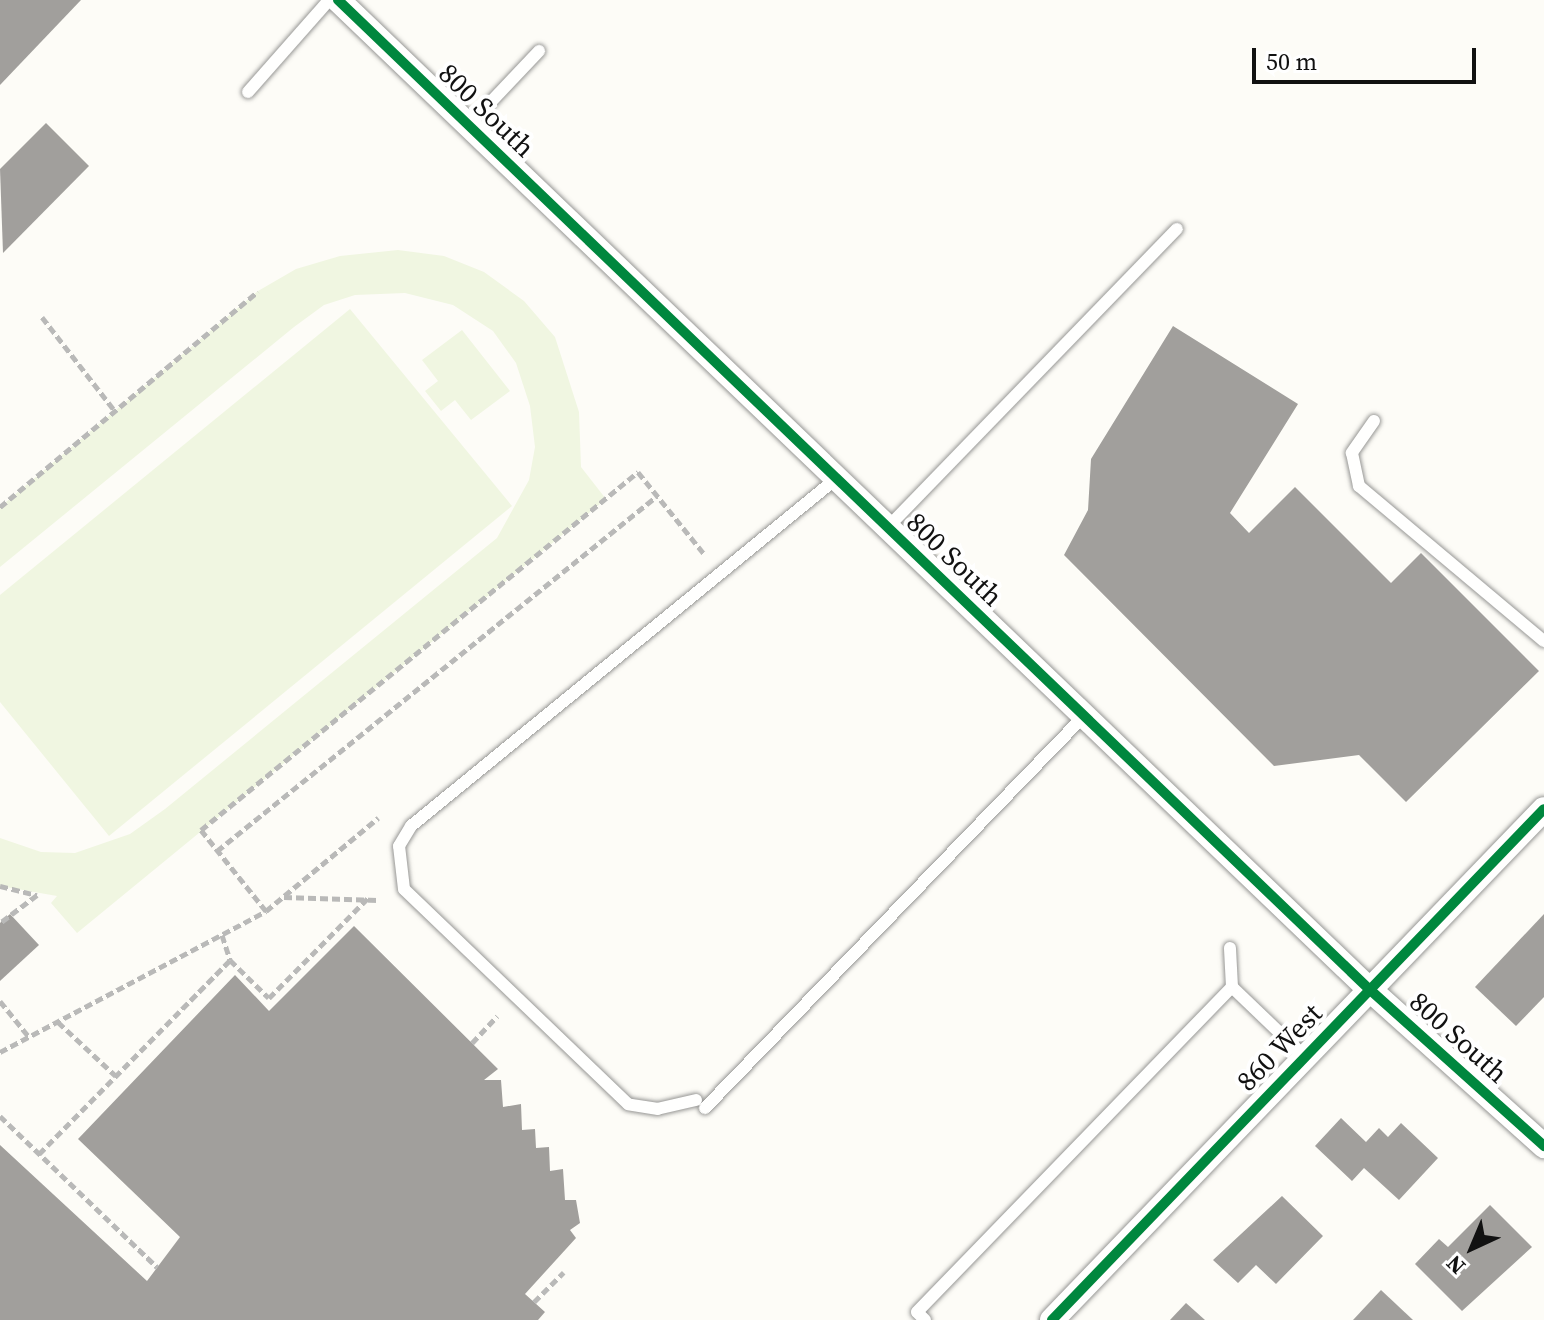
<!DOCTYPE html>
<html>
<head>
<meta charset="utf-8">
<style>
  body { margin:0 }
  #map { position:relative; width:1544px; height:1320px; overflow:hidden; background:#fdfcf7; font-family:"Source Serif 4",serif }
  div>[style] { position:absolute }
  .pitch>* { inset:0; background:#f0f6e1 }
  .building>* { inset:0; background:#a19f9c }
  .path>* { height:5px; margin-top:-2.5px; transform-origin:0; background:repeating-linear-gradient(90deg,#b9b9b8 0 8px,transparent 0 12px) }
  .roads { filter:drop-shadow(0 0 2px #979795) drop-shadow(0 0 2px #979795) }
  .service>* { height:12px; margin:-6px; padding:0 6px; transform-origin:6px; border-radius:6px; background:#fffffe }
  .minor>* { height:24px; margin:-12px; padding:0 12px; transform-origin:12px; border-radius:12px; background:#fffffe }
  .cycleway>* { height:10px; margin:-5px; padding:0 5px; transform-origin:5px; border-radius:5px; background:#00873e }
  span { translate:-50% -50%; white-space:nowrap; text-align:center; line-height:1.15; -webkit-text-stroke:8px #fff; paint-order:stroke }
  .street-label { font-size:28px; color:#111 }
  .north { position:absolute; left:1432px; top:1208px; width:80px; height:80px; -webkit-text-stroke:6px #fff; paint-order:stroke; rotate:224deg; font-size:22px; font-weight:700; line-height:32px; text-align:center; color:#111 }
  .north::after { content:''; display:block; margin:auto; width:28px; height:36px; background:#111; clip-path:polygon(50% 0,100% 100%,50% 72%,0 100%) }
  .scale { position:absolute; left:1252px; top:48px; width:224px; height:36px; box-sizing:border-box; border:4px solid #111; border-top:0; padding-left:10px; font-size:24px; line-height:28px; white-space:nowrap; color:#111; -webkit-text-stroke:6px #fff; paint-order:stroke }
</style>
</head>
<body>
<div id="map">
  <div class="pitch">
    <i style="clip-path:polygon(398px 250px,444px 256px,484px 272px,524px 301px,555px 337px,579px 412px,581px 467px,606px 499px,77px 933px,51px 903px,57px 896px,0 886px,0 838px,41px 852px,75px 853px,130px 834px,165px 809px,497px 538px,529px 480px,535px 447px,530px 406px,516px 363px,493px 331px,453px 305px,405px 293px,355px 295px,324px 305px,294px 327px,0 567px,0 507px,258px 291px,296px 269px,340px 256px)"></i>
    <i style="clip-path:polygon(350px 309px,512px 506px,109px 836px,0 702px,0 595px)"></i>
    <i style="clip-path:polygon(462px 330px,510px 391px,471px 420px,455px 400px,441px 411px,425px 391px,438px 381px,422px 360px)"></i>
  </div>
  <div class="building">
    <i style="clip-path:polygon(0 0,81px 0,0 85px)"></i>
    <i style="clip-path:polygon(46px 123px,89px 166px,3px 253px,0 169px)"></i>
    <i style="clip-path:polygon(1173px 326px,1298px 404px,1230px 513px,1249px 533px,1295px 487px,1391px 583px,1421px 553px,1539px 671px,1406px 802px,1359px 755px,1274px 766px,1064px 555px,1088px 510px,1091px 459px)"></i>
    <i style="clip-path:polygon(10px 914px,39px 945px,0 981px,0 923px)"></i>
    <i style="clip-path:polygon(1544px 914px,1544px 997px,1516px 1026px,1475px 987px)"></i>
    <i style="clip-path:polygon(354px 926px,498px 1069px,484px 1080px,501px 1080px,503px 1107px,521px 1104px,522px 1130px,535px 1129px,536px 1148px,549px 1147px,550px 1171px,563px 1169px,565px 1200px,576px 1200px,580px 1223px,570px 1230px,576px 1238px,525px 1294px,545px 1312px,538px 1320px,0 1320px,0 1145px,147px 1281px,180px 1237px,78px 1139px,235px 975px,269px 1011px)"></i>
    <i style="clip-path:polygon(1341px 1118px,1366px 1142px,1379px 1128px,1388px 1137px,1401px 1123px,1438px 1158px,1399px 1200px,1364px 1168px,1352px 1181px,1315px 1146px)"></i>
    <i style="clip-path:polygon(1282px 1196px,1323px 1236px,1276px 1284px,1256px 1265px,1238px 1283px,1213px 1260px)"></i>
    <i style="clip-path:polygon(1490px 1205px,1532px 1247px,1462px 1311px,1415px 1264px,1439px 1239px,1448px 1247px)"></i>
    <i style="clip-path:polygon(1381px 1290px,1413px 1320px,1353px 1320px)"></i>
    <i style="clip-path:polygon(1186px 1303px,1205px 1320px,1170px 1320px)"></i>
  </div>
  <div class="path">
    <i style="left:42px;top:317px;width:119px;rotate:52.2deg"></i>
    <i style="left:0;top:507px;width:336px;rotate:-39.9deg"></i>
    <i style="left:217px;top:851px;width:565px;rotate:-38.9deg"></i>
    <i style="left:0;top:886px;width:38px;rotate:14deg"></i>
    <i style="left:37px;top:895px;width:46px;rotate:142.9deg"></i>
    <i style="left:284px;top:897px;width:94px;rotate:1.8deg"></i>
    <i style="left:266px;top:911px;width:104px;rotate:-128.7deg"></i>
    <i style="left:201px;top:830px;width:565px;rotate:-39.33deg"></i>
    <i style="left:638px;top:472px;width:107px;rotate:51.1deg"></i>
    <i style="left:222px;top:935px;width:26px;rotate:72deg"></i>
    <i style="left:0;top:1001px;width:46px;rotate:51.1deg"></i>
    <i style="left:58px;top:1022px;width:79px;rotate:43deg"></i>
    <i style="left:472px;top:1043px;width:37px;rotate:-47deg"></i>
    <i style="left:0;top:1052px;width:301px;rotate:-27.9deg"></i>
    <i style="left:266px;top:911px;width:146px;rotate:-39.7deg"></i>
    <i style="left:0;top:1116px;width:218px;rotate:43.9deg"></i>
    <i style="left:39px;top:1154px;width:272px;rotate:-45.4deg"></i>
    <i style="left:230px;top:960px;width:54px;rotate:44.3deg"></i>
    <i style="left:269px;top:998px;width:141px;rotate:-45.3deg"></i>
    <i style="left:534px;top:1302px;width:42px;rotate:-45deg"></i>
  </div>
  <div class="roads">
    <div class="service">
      <i style="left:248px;top:92px;width:123px;rotate:-48.6deg"></i>
      <i style="left:469px;top:125px;width:102px;rotate:-46.6deg"></i>
      <i style="left:1374px;top:421px;width:39px;rotate:125deg"></i>
      <i style="left:1352px;top:453px;width:34px;rotate:78deg"></i>
      <i style="left:1359px;top:486px;width:241px;rotate:40deg"></i>
      <i style="left:888px;top:527px;width:415px;rotate:-45.9deg"></i>
      <i style="left:1232px;top:987px;width:100px;rotate:43.8deg"></i>
      <i style="left:696px;top:1100px;width:39px;rotate:167deg"></i>
      <i style="left:658px;top:1109px;width:30px;rotate:-171deg"></i>
      <i style="left:628px;top:1104px;width:310px;rotate:-136.2deg"></i>
      <i style="left:404px;top:889px;width:43px;rotate:-96.6deg"></i>
      <i style="left:399px;top:846px;width:23px;rotate:-59deg"></i>
      <i style="left:411px;top:826px;width:550px;rotate:-39.25deg"></i>
      <i style="left:705px;top:1108px;width:545px;rotate:-45.97deg"></i>
      <i style="left:925px;top:1320px;width:11px;rotate:-135deg"></i>
      <i style="left:917px;top:1312px;width:453px;rotate:-45.9deg"></i>
      <i style="left:1232px;top:987px;width:39px;rotate:-93deg"></i>
    </div>
    <div class="minor">
      <i style="left:338px;top:0;width:1427px;rotate:43.81deg"></i>
      <i style="left:1368px;top:988px;width:237px;rotate:41.9deg"></i>
      <i style="left:1052px;top:1320px;width:709px;rotate:-46.09deg"></i>
    </div>
  </div>
  <div class="cycleway">
    <i style="left:338px;top:0;width:1427px;rotate:43.81deg"></i>
    <i style="left:1368px;top:988px;width:237px;rotate:41.9deg"></i>
    <i style="left:1052px;top:1320px;width:709px;rotate:-46.09deg"></i>
  </div>
  <div class="street-label">
    <span style="left:487px;top:110px;rotate:44deg">800 South</span>
    <span style="left:955px;top:559px;rotate:44deg">800 South</span>
    <span style="left:1459px;top:1037px;rotate:42deg">800 South</span>
    <span style="left:1279px;top:1047px;rotate:-46deg">860 West</span>
  </div>
  <div class="north">N</div>
  <div class="scale">50 m</div>
</div>
</body>
</html>
